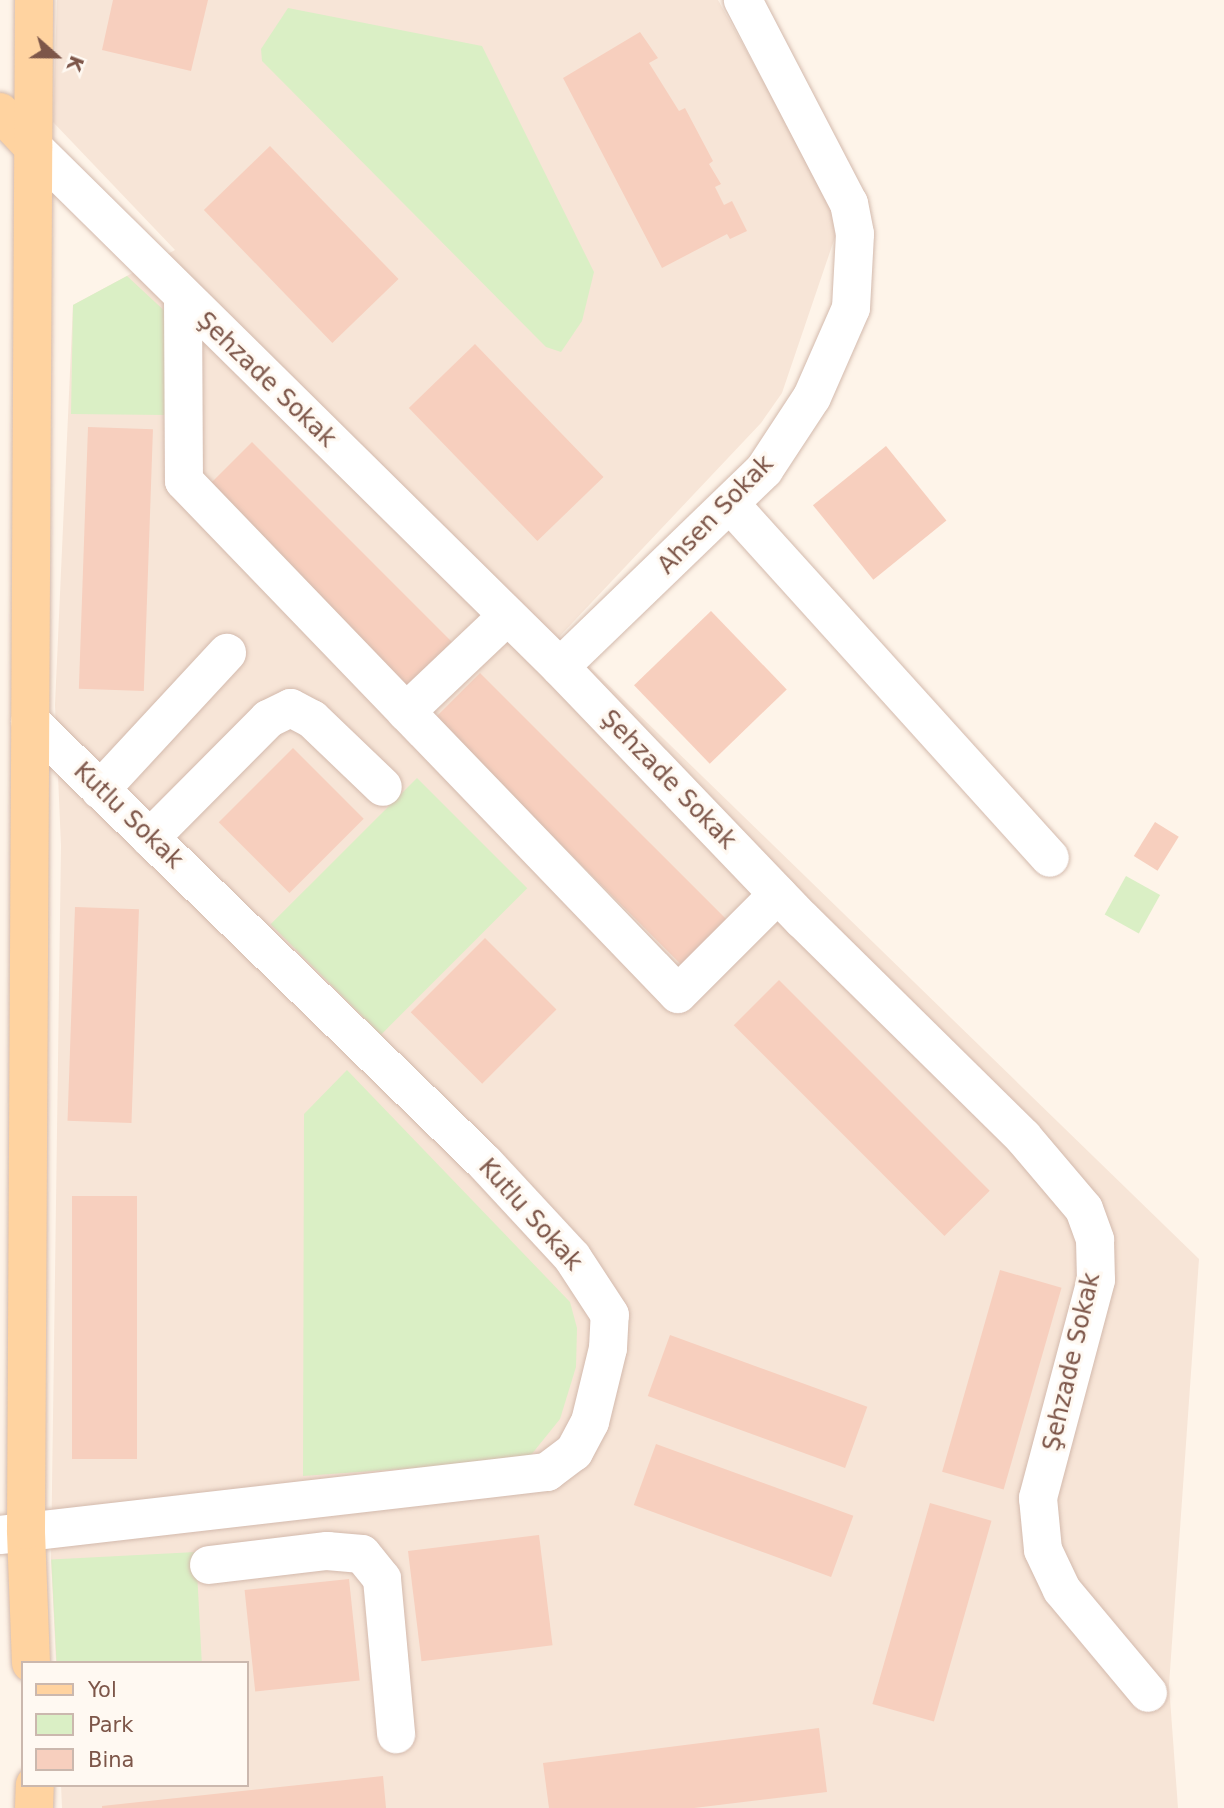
<!DOCTYPE html>
<html>
<head>
<meta charset="utf-8">
<style>
  body { margin:0 }
  #map { position:relative; width:1224px; height:1808px; overflow:hidden; background:#fef4e9; font-family:"DejaVu Sans",sans-serif }
  div>[style] { position:absolute }
  .residential>* { inset:0; background:#f7e5d7 }
  .green>* { inset:0; background:#daefc5; transform-origin:0 0 }
  .building>* { inset:0; background:#f7cfbe; transform-origin:0 0 }
  .roads { filter:drop-shadow(0 0 2px #d3baad) drop-shadow(0 0 2px #d3baad) }
  .minor>* { height:38px; margin:-19px; padding:0 19px; transform-origin:19px; border-radius:19px; background:#fff }
  .major>* { height:38px; margin:-19px; padding:0 19px; transform-origin:19px; border-radius:19px; background:#ffd3a0 }
  span { translate:-50% -50%; white-space:nowrap; text-align:center; line-height:1.15; -webkit-text-stroke:6px #fff9f2; paint-order:stroke }
  .street-label { font-size:24px; color:#7d5649 }
  .legend { position:absolute; left:21px; top:1661px; width:228px; height:126px; box-sizing:border-box; background:#fff9f2; border:2px solid #cbb8ae; margin:0; padding:9px 12px; list-style:none; font-size:21px; color:#7d5649 }
  .legend li { display:flex; align-items:center; gap:14px; height:35px }
  .legend b { width:35px; border:2px solid #cbb8ae }
  .north { position:absolute; left:21px; top:21px; width:70px; height:70px; -webkit-text-stroke:5px #fff9f2; paint-order:stroke; rotate:111deg; font-size:19px; font-weight:700; line-height:28px; text-align:center; color:#7d5649 }
  .north::after { content:''; display:block; margin:auto; width:24px; height:32px; background:#7d5649; clip-path:polygon(50% 0,100% 100%,50% 72%,0 100%) }
</style>
</head>
<body>
<div id="map">
  <div class="residential">
    <i style="clip-path:polygon(57px 0,718px 0,833px 206px,835px 237px,782px 393px,761px 423px,559px 637px,1199px 1259px,1169px 1685px,1178px 1808px,62px 1808px,61px 1785px,247px 1785px,247px 1663px,56px 1663px,51px 1559px,61px 846px,55px 705px,73px 305px,175px 250px,53px 122px)"></i>
  </div>
  <div class="green">
    <i style="clip-path:polygon(288px 8px,482px 46px,594px 272px,582px 321px,561px 352px,546px 347px,262px 61px,261px 49px)"></i>
    <i style="clip-path:polygon(127px 276px,169px 315px,166px 415px,71px 414px,73px 305px)"></i>
    <i style="left:417px;top:778px;width:156px;height:207px;rotate:45deg"></i>
    <i style="left:1126px;top:876px;width:39px;height:44px;rotate:29deg"></i>
    <i style="clip-path:polygon(347px 1070px,570px 1302px,577px 1328px,576px 1367px,560px 1419px,527px 1460px,303px 1476px,304px 1114px)"></i>
    <i style="left:196px;top:1552px;width:111px;height:145px;rotate:87deg"></i>
  </div>
  <div class="building">
    <i style="clip-path:polygon(113px 0,208px 0,191px 71px,102px 50px)"></i>
    <i style="clip-path:polygon(640px 32px,658px 58px,649px 63px,679px 111px,685px 108px,713px 161px,709px 164px,721px 184px,715px 187px,724px 205px,732px 201px,747px 231px,730px 239px,727px 234px,662px 268px,563px 78px)"></i>
    <i style="left:270px;top:146px;width:185px;height:92px;rotate:46deg"></i>
    <i style="left:475px;top:344px;width:185px;height:92px;rotate:46deg"></i>
    <i style="left:88px;top:427px;width:65px;height:262px;rotate:2deg"></i>
    <i style="left:252px;top:442px;width:293px;height:64px;rotate:45deg"></i>
    <i style="left:886px;top:446px;width:96px;height:94px;rotate:51deg"></i>
    <i style="left:711px;top:611px;width:109px;height:107px;rotate:46deg"></i>
    <i style="left:480px;top:673px;width:354px;height:64px;rotate:45deg"></i>
    <i style="left:293px;top:748px;width:100px;height:105px;rotate:45deg"></i>
    <i style="left:1155px;top:822px;width:28px;height:40px;rotate:32deg"></i>
    <i style="left:75px;top:907px;width:64px;height:214px;rotate:2deg"></i>
    <i style="left:485px;top:938px;width:101px;height:105px;rotate:45deg"></i>
    <i style="left:779px;top:980px;width:298px;height:64px;rotate:45deg"></i>
    <i style="left:72px;top:1196px;width:65px;height:263px"></i>
    <i style="left:1000px;top:1270px;width:64px;height:210px;rotate:16deg"></i>
    <i style="left:670px;top:1335px;width:210px;height:65px;rotate:20deg"></i>
    <i style="left:656px;top:1444px;width:210px;height:65px;rotate:20deg"></i>
    <i style="left:930px;top:1503px;width:64px;height:209px;rotate:16deg"></i>
    <i style="left:539px;top:1535px;width:111px;height:132px;rotate:83deg"></i>
    <i style="left:349px;top:1579px;width:102px;height:105px;rotate:84deg"></i>
    <i style="clip-path:polygon(819px 1728px,827px 1792px,694px 1808px,549px 1808px,543px 1763px)"></i>
    <i style="clip-path:polygon(383px 1776px,386px 1808px,102px 1808px,102px 1806px)"></i>
  </div>
  <div class="roads">
    <div class="minor">
      <i style="left:33px;top:147px;width:740px;rotate:44.62deg"></i>
      <i style="left:560px;top:667px;width:351px;rotate:46.2deg"></i>
      <i style="left:803px;top:920px;width:309px;rotate:44.6deg"></i>
      <i style="left:1023px;top:1137px;width:94px;rotate:49.7deg"></i>
      <i style="left:1084px;top:1209px;width:33px;rotate:70deg"></i>
      <i style="left:1095px;top:1240px;width:40px;rotate:88.6deg"></i>
      <i style="left:1096px;top:1280px;width:226px;rotate:104.9deg"></i>
      <i style="left:1038px;top:1498px;width:52px;rotate:84.5deg"></i>
      <i style="left:1043px;top:1550px;width:44px;rotate:64.6deg"></i>
      <i style="left:1062px;top:1590px;width:134px;rotate:50.1deg"></i>
      <i style="left:183px;top:298px;width:183px;rotate:89.7deg"></i>
      <i style="left:184px;top:481px;width:712px;rotate:46.08deg"></i>
      <i style="left:678px;top:994px;width:141px;rotate:-45deg"></i>
      <i style="left:732px;top:506px;width:474px;rotate:47.9deg"></i>
      <i style="left:560px;top:667px;width:284px;rotate:-44deg"></i>
      <i style="left:764px;top:470px;width:87px;rotate:-56.7deg"></i>
      <i style="left:812px;top:397px;width:97px;rotate:-66.3deg"></i>
      <i style="left:851px;top:308px;width:74px;rotate:-86.9deg"></i>
      <i style="left:855px;top:234px;width:31px;rotate:-101deg"></i>
      <i style="left:849px;top:204px;width:230px;rotate:-117.5deg"></i>
      <i style="left:406px;top:712px;width:139px;rotate:-43.5deg"></i>
      <i style="left:100px;top:790px;width:187px;rotate:-47.2deg"></i>
      <i style="left:150px;top:838px;width:168px;rotate:-45.2deg"></i>
      <i style="left:268px;top:719px;width:25px;rotate:-26deg"></i>
      <i style="left:291px;top:708px;width:24px;rotate:28deg"></i>
      <i style="left:312px;top:719px;width:98px;rotate:43.8deg"></i>
      <i style="left:0;top:1535px;width:551px;rotate:-6.57deg"></i>
      <i style="left:547px;top:1472px;width:34px;rotate:-37deg"></i>
      <i style="left:574px;top:1452px;width:34px;rotate:-62deg"></i>
      <i style="left:590px;top:1422px;width:76px;rotate:-76.3deg"></i>
      <i style="left:608px;top:1348px;width:33px;rotate:-87deg"></i>
      <i style="left:610px;top:1315px;width:69px;rotate:-123.2deg"></i>
      <i style="left:572px;top:1257px;width:128px;rotate:-132.8deg"></i>
      <i style="left:485px;top:1163px;width:634px;rotate:-135.83deg"></i>
      <i style="left:209px;top:1565px;width:119px;rotate:-6.8deg"></i>
      <i style="left:327px;top:1551px;width:35px;rotate:5deg"></i>
      <i style="left:362px;top:1554px;width:32px;rotate:51deg"></i>
      <i style="left:382px;top:1579px;width:156px;rotate:84.8deg"></i>
    </div>
    <div class="major">
      <i style="left:0;top:112px;width:48px;rotate:46.7deg"></i>
      <i style="left:31px;top:1663px;width:133px;rotate:-92.2deg"></i>
      <i style="left:26px;top:1530px;width:1530px;rotate:-89.7deg"></i>
      <i style="left:34px;top:1808px;width:23px;rotate:-88deg"></i>
    </div>
  </div>
  <div class="street-label">
    <span style="left:266px;top:380px;rotate:44deg">Şehzade Sokak</span>
    <span style="left:716px;top:515px;rotate:-46deg">Ahsen Sokak</span>
    <span style="left:668px;top:780px;rotate:46deg">Şehzade Sokak</span>
    <span style="left:128px;top:816px;rotate:44deg">Kutlu Sokak</span>
    <span style="left:530px;top:1215px;rotate:48deg">Kutlu Sokak</span>
    <span style="left:1072px;top:1362px;rotate:-77deg">Şehzade Sokak</span>
  </div>
  <ul class="legend">
  <li><b style="height:9px;background:#ffd3a0"></b>Yol</li>
  <li><b style="height:19px;background:#daefc5"></b>Park</li>
  <li><b style="height:19px;background:#f7cfbe"></b>Bina</li>
  </ul>
  <div class="north">K</div>
</div>
</body>
</html>
